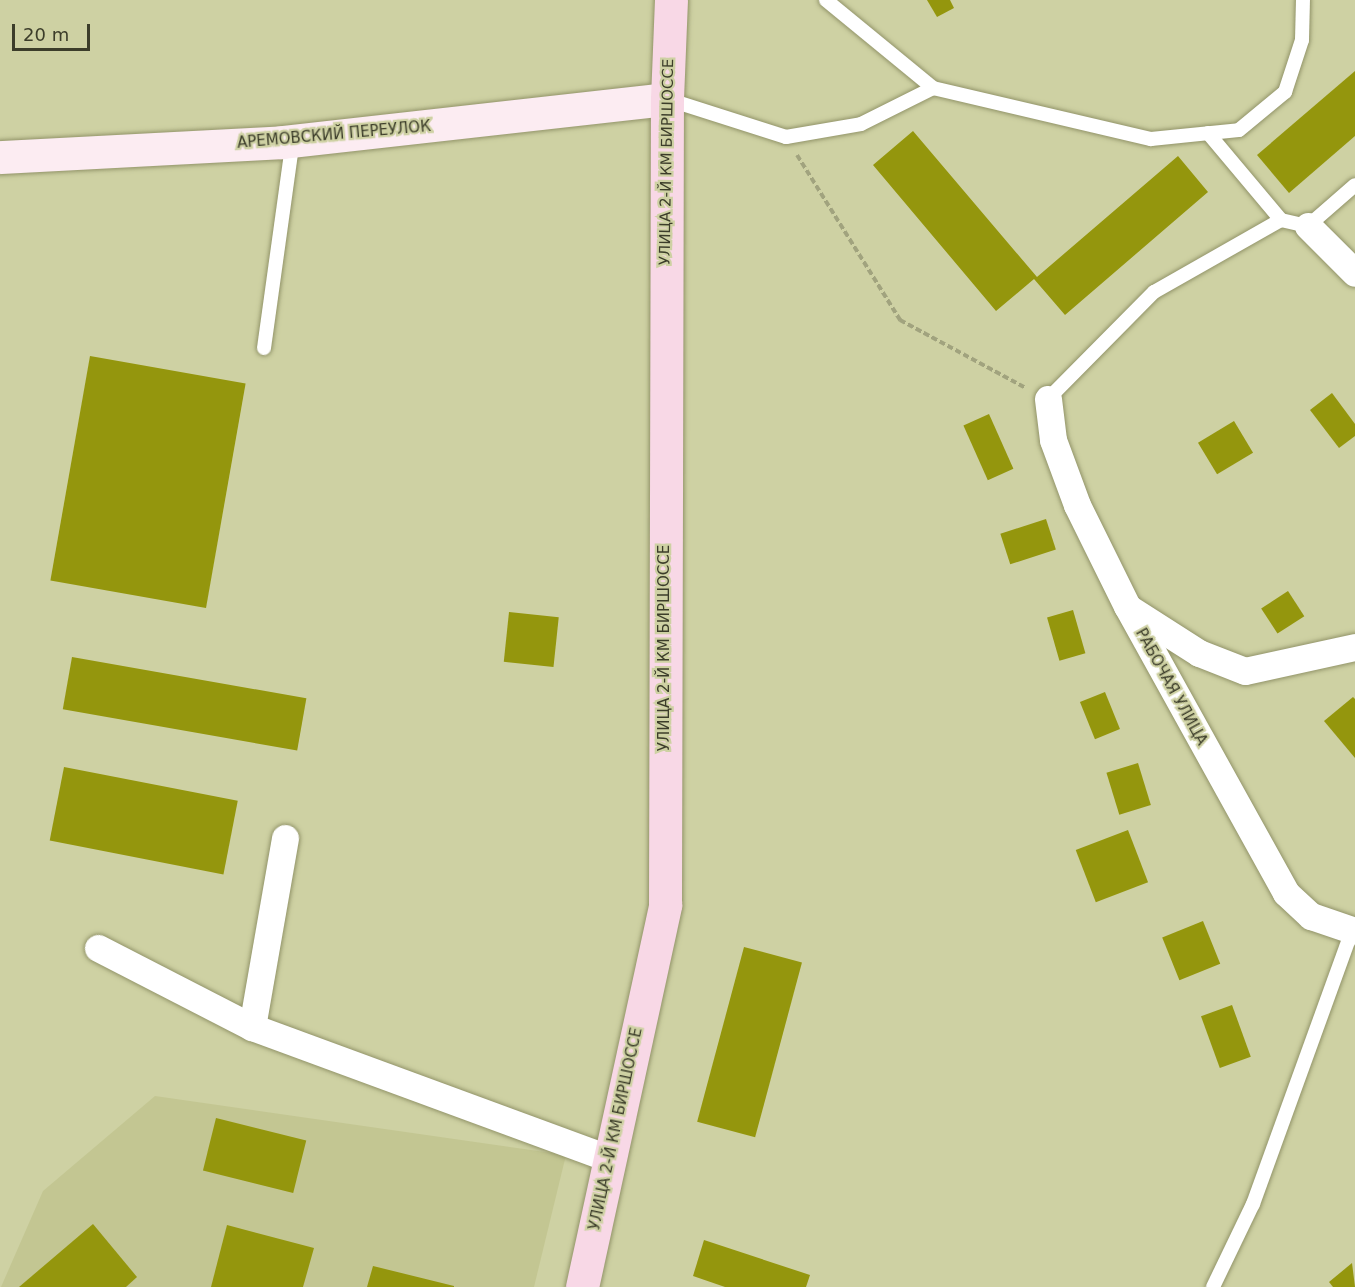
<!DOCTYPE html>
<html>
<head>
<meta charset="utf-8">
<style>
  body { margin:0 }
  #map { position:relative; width:1355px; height:1287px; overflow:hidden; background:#ced1a3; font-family:"DejaVu Sans",sans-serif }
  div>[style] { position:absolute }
  .built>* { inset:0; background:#c3c692 }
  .building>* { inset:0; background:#94960d; transform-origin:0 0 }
  .path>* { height:4px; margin-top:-2px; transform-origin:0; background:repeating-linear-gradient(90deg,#a1a37e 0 6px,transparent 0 9px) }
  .roads { filter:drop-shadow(0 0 2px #929469) drop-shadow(0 0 2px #929469) }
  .lane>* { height:14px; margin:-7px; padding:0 7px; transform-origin:7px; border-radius:7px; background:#fff }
  .street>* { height:27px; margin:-13.5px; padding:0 13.5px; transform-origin:13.5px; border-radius:13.5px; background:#fff }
  .secondary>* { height:33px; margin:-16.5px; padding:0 16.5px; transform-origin:16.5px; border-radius:16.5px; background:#fcecf2 }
  .primary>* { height:33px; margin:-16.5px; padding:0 16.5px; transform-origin:16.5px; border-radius:16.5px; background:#f8d8e6 }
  span { translate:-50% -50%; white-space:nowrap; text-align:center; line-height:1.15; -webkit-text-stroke:4.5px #ced1a3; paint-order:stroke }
  .street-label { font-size:15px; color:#3c3d2a }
  .scale { position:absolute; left:12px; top:24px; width:78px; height:27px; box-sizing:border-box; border:3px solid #3c3d2a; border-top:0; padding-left:8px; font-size:18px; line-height:21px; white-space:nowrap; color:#3c3d2a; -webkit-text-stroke:4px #ced1a3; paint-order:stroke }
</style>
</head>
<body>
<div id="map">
  <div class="built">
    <i style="clip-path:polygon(155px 1096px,566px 1155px,534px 1287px,1px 1287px,43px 1191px)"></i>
  </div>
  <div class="building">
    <i style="clip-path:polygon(927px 0,950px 0,954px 8px,937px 17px)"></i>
    <i style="clip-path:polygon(1355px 71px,1355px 136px,1289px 193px,1257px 155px)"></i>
    <i style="clip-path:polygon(913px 131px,1037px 277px,1178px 156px,1208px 192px,1065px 315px,1034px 279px,996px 311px,873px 165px)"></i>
    <i style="left:90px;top:356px;width:158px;height:228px;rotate:10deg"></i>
    <i style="clip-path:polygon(1332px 393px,1355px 424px,1355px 436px,1339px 448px,1310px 410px)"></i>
    <i style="left:989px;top:414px;width:60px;height:28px;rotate:66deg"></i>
    <i style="left:1234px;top:421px;width:37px;height:42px;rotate:59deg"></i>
    <i style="left:1046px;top:519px;width:32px;height:48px;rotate:72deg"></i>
    <i style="left:1288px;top:591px;width:30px;height:32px;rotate:57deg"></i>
    <i style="left:1073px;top:610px;width:45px;height:27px;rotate:74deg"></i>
    <i style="left:509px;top:612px;width:50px;height:50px;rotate:6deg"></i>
    <i style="left:72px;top:657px;width:238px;height:53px;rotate:10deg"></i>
    <i style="left:1105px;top:692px;width:40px;height:27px;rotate:68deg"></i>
    <i style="clip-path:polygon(1353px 697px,1355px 699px,1355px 758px,1324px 721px)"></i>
    <i style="left:1138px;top:763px;width:44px;height:33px;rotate:73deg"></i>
    <i style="left:64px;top:767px;width:177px;height:75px;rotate:11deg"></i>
    <i style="left:1128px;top:830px;width:56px;height:56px;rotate:69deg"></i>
    <i style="left:1203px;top:921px;width:46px;height:44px;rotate:68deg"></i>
    <i style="left:744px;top:947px;width:60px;height:181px;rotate:15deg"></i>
    <i style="left:1232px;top:1005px;width:55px;height:33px;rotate:70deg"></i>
    <i style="left:216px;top:1118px;width:93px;height:54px;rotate:14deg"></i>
    <i style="clip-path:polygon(93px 1224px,137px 1277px,126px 1287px,19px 1287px)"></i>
    <i style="clip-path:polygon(227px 1225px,314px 1248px,303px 1287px,211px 1287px)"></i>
    <i style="clip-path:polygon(704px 1240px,810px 1275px,806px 1287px,725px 1287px,693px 1276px)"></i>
    <i style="clip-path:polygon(1352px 1263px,1355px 1287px,1333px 1287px,1329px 1282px)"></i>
    <i style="clip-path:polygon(373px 1266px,454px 1286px,454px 1287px,367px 1287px)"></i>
  </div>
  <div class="path">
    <i style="left:797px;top:155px;width:195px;rotate:58deg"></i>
    <i style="left:900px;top:320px;width:143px;rotate:28.4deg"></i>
  </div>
  <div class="roads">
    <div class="lane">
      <i style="left:826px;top:0;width:139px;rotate:39.4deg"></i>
      <i style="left:933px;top:88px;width:224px;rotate:13.2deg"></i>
      <i style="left:1151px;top:139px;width:88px;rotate:-5.8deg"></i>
      <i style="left:1239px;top:130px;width:60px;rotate:-39.6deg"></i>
      <i style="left:1285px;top:92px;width:55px;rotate:-71.9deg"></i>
      <i style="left:1302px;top:40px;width:40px;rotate:-88.6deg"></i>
      <i style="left:667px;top:99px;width:125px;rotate:17.7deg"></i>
      <i style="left:786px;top:137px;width:76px;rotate:-9.8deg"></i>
      <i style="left:861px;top:124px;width:80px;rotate:-26.6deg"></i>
      <i style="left:1208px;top:133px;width:114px;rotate:50deg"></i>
      <i style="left:1281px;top:220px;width:28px;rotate:13deg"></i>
      <i style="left:1308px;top:226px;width:62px;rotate:-41.1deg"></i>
      <i style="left:264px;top:348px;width:210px;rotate:-82.1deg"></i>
      <i style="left:1048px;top:399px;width:151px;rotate:-45.3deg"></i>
      <i style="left:1154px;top:292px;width:146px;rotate:-29.6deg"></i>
      <i style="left:1213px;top:1287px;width:92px;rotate:-64.3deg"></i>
      <i style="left:1253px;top:1204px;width:291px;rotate:-70.1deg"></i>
    </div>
    <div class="street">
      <i style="left:1308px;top:226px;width:66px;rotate:45deg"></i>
      <i style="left:1048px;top:399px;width:41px;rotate:83deg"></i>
      <i style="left:1053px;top:440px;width:69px;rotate:69.7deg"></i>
      <i style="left:1077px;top:505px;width:113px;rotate:63.7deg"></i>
      <i style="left:1127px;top:606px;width:328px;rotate:61deg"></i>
      <i style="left:1286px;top:893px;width:34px;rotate:43deg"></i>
      <i style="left:1311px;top:916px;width:46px;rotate:18.8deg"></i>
      <i style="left:1130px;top:609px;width:82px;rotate:32.5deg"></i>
      <i style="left:1199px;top:653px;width:49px;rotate:21.4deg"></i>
      <i style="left:1245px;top:671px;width:113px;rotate:-12.3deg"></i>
      <i style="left:285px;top:838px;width:192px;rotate:99.9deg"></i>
      <i style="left:252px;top:1027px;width:382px;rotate:20.2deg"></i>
      <i style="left:98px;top:948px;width:173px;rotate:27.2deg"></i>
    </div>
    <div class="secondary">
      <i style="left:0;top:157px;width:282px;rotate:-3deg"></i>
      <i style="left:282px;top:142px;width:387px;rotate:-6.4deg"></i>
    </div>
    <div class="primary">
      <i style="left:582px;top:1287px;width:391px;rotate:-77.7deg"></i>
      <i style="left:665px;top:905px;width:806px;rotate:-89.86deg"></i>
      <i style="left:667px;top:99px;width:99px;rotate:-87.7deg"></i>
    </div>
  </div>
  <div class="street-label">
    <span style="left:334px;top:135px;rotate:-5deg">АРЕМОВСКИЙ ПЕРЕУЛОК</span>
    <span style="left:667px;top:162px;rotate:-89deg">УЛИЦА 2-Й КМ БИРШОССЕ</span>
    <span style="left:665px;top:648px;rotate:-90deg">УЛИЦА 2-Й КМ БИРШОССЕ</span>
    <span style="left:1171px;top:687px;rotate:61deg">РАБОЧАЯ УЛИЦА</span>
    <span style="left:616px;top:1129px;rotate:-78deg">УЛИЦА 2-Й КМ БИРШОССЕ</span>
  </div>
  <div class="scale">20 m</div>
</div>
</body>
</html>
